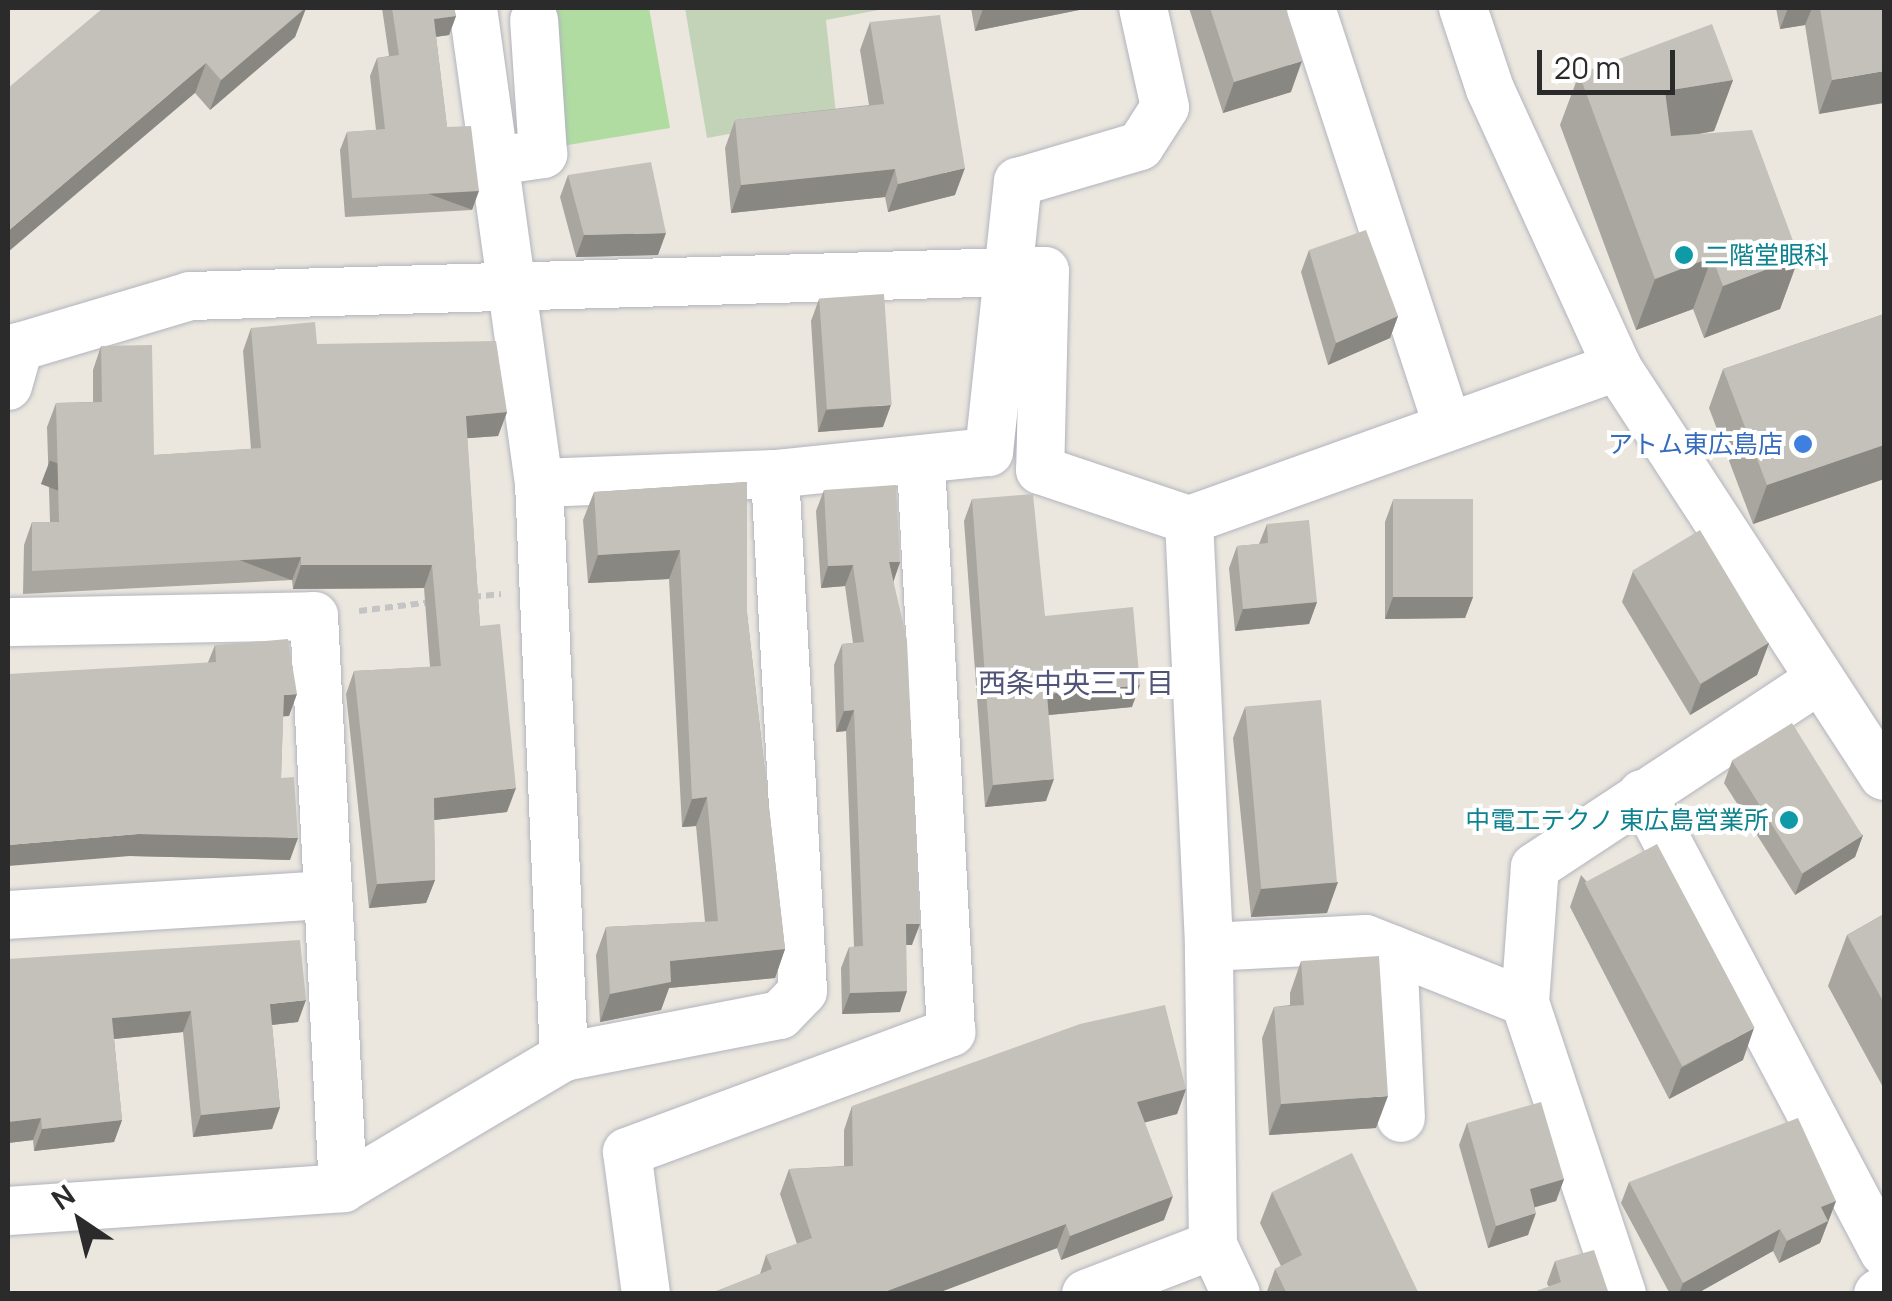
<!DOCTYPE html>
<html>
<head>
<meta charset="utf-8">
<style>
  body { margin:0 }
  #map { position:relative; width:1892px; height:1301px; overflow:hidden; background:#ebe7df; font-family:Manrope,"Noto Sans JP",sans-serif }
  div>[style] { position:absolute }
  .green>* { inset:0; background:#b0dca2 }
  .cemetery>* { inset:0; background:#c3d3b8 }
  .path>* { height:6px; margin-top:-3px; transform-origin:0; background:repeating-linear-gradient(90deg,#c4c4c4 0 8px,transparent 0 13px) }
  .roads { filter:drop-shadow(0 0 2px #b2b4bd) drop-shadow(0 0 2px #b2b4bd) }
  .street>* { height:48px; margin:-24px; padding:0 24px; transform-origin:24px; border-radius:24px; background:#fff }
  .wall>* { inset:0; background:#a9a6a0 }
  .shaded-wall>* { inset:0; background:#898782; transform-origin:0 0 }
  .building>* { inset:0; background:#c4c1ba; transform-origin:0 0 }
  .dots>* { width:28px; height:28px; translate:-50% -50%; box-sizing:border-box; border:5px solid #fff; border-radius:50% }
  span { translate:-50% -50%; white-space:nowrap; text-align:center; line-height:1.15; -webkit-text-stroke:8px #fff; paint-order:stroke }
  .culture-label { font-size:25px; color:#0d838f }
  .left { translate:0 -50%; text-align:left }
  .right { translate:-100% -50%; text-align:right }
  .shop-label { font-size:25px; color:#366cbe }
  .neighbourhood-label { font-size:28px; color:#505477 }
  .frame { position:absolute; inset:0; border:10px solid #2b2b2b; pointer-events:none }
  .north { position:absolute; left:30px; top:1171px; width:100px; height:100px; -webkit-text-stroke:8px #fff; paint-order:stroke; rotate:325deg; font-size:28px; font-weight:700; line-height:40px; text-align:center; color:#2b2b2b }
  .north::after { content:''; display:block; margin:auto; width:35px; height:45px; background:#2b2b2b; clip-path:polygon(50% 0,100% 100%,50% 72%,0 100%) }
  .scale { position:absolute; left:1537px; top:50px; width:138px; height:45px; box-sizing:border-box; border:5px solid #2b2b2b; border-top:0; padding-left:12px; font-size:30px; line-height:35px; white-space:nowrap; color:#2b2b2b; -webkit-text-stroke:8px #fff; paint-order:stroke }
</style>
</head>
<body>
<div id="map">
  <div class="green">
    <i style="clip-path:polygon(517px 8px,649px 8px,670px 128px,556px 147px)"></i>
  </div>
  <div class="cemetery">
    <i style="clip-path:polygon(685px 8px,889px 8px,826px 20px,836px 114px,707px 138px)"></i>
  </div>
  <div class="path">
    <i style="left:473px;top:597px;width:28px;rotate:-6deg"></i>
    <i style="left:359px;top:611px;width:73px;rotate:-7.1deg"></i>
  </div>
  <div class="roads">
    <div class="street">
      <i style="left:473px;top:8px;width:480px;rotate:82.1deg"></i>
      <i style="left:539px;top:483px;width:575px;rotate:87.51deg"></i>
      <i style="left:1311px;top:8px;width:438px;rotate:71.9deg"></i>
      <i style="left:1463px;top:8px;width:85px;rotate:71.6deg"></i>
      <i style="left:1490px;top:89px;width:306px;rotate:65.4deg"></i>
      <i style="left:1617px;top:367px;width:488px;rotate:56.9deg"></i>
      <i style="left:495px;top:161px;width:49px;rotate:-8.3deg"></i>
      <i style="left:543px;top:154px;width:134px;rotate:-93.8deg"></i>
      <i style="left:8px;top:386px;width:41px;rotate:-74.2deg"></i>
      <i style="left:19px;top:347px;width:178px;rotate:-16.6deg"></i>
      <i style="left:190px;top:296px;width:855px;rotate:-1.67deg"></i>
      <i style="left:1045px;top:271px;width:199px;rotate:91.4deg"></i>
      <i style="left:1040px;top:470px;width:157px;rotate:18.6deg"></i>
      <i style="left:1189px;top:520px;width:455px;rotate:-19.7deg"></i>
      <i style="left:539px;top:483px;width:236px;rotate:-2.2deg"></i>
      <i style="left:775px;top:474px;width:215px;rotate:-5.9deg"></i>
      <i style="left:989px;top:452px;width:272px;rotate:-83.9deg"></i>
      <i style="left:1018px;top:182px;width:127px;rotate:-16.4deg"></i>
      <i style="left:1140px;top:146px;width:46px;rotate:-57.3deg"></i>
      <i style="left:1165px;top:107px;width:101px;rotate:-102.5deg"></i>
      <i style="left:1189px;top:520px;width:427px;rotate:87.3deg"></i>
      <i style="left:8px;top:622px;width:306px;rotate:-1.1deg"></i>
      <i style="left:314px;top:616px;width:573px;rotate:87.1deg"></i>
      <i style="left:1642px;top:794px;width:518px;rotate:62.15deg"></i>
      <i style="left:8px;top:915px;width:316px;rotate:-3.6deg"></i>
      <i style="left:1393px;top:950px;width:168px;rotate:87.3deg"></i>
      <i style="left:8px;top:1211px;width:336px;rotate:-3.9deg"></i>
      <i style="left:343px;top:1188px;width:257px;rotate:-30.7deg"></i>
      <i style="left:564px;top:1057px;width:220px;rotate:-11deg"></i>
      <i style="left:780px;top:1015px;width:33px;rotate:-46deg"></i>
      <i style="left:803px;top:991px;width:518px;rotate:-93.1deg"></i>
      <i style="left:646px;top:1294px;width:143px;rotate:-97.6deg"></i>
      <i style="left:627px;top:1152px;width:346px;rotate:-20.3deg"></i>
      <i style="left:951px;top:1032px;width:570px;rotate:-93.02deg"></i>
      <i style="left:1086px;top:1294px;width:136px;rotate:-21.1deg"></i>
      <i style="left:1236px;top:1294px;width:54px;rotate:-115.1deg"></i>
      <i style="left:1213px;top:1245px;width:298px;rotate:-90.8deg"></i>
      <i style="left:1209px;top:947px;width:157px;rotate:-2.9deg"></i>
      <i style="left:1366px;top:939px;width:171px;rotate:21.6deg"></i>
      <i style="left:1622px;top:1294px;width:308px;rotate:-108.4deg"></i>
      <i style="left:1525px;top:1002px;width:135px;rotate:-85.8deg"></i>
      <i style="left:1535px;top:867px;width:341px;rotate:-33.4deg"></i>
      <i style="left:1878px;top:1294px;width:7px;rotate:-34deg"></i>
    </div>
  </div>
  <div class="wall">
    <i style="clip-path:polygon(306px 8px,295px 37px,210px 110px,195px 93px,8px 88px)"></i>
    <i style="clip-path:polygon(382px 8px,454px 8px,456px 16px,449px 35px,436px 37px,447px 127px,472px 210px,345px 217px,340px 150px,347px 132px,376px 130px,370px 76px,377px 58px,389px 56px)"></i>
    <i style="clip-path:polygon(971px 8px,1089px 8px,975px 31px)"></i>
    <i style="clip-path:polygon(1189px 8px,1285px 8px,1291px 92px,1223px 113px)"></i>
    <i style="clip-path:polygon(1776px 8px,1884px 8px,1819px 114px,1805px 25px,1780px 29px)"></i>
    <i style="clip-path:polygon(870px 22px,955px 195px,888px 212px,885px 197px,731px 213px,725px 148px,735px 120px,869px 105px,860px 50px)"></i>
    <i style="clip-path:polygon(1579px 74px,1733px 80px,1714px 131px,1700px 134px,1799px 257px,1780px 309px,1704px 338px,1693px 309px,1636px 330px,1560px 125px)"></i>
    <i style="clip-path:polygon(568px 175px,658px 255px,576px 257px,560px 197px)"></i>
    <i style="clip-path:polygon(1309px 250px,1398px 316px,1390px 338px,1328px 365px,1301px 272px)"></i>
    <i style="clip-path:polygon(819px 299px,883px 427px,818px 432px,811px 321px)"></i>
    <i style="clip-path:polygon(1884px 314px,1884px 479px,1753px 524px,1709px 408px,1723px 369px)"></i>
    <i style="clip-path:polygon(251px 328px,317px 344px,507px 412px,498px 436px,467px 438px,480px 626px,507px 812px,434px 820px,435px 880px,426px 903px,369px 908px,346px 694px,354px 671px,430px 667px,424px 588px,293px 589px,292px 580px,23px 594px,24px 545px,32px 522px,50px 522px,47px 427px,56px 403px,93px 402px,93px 370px,101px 346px,154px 455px,251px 449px,243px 351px)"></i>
    <i style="clip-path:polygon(747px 482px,747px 613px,785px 949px,775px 978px,669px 988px,661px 1010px,600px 1022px,596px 955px,606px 927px,705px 922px,696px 826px,682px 827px,669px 579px,588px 583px,583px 520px,594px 492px)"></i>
    <i style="clip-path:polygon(824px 490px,900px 562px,893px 581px,912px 945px,906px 945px,900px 1012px,842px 1014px,841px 968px,849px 947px,854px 947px,846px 731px,836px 732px,834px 665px,842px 644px,853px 643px,845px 586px,821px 588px,816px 511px)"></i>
    <i style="clip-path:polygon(972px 499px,1045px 616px,1132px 707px,1048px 715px,1046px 801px,985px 807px,964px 521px)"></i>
    <i style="clip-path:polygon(1393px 500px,1473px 597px,1465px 618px,1385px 619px,1385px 522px)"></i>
    <i style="clip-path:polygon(1267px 524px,1317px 602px,1309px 624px,1235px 631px,1229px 568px,1237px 546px,1259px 544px)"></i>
    <i style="clip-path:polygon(1633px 571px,1769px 643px,1757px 675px,1690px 715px,1622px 602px)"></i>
    <i style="clip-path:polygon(215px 645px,289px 716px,283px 716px,281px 778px,290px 860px,130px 856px)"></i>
    <i style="clip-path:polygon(1245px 707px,1327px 913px,1251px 917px,1233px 738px)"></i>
    <i style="clip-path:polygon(1732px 761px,1863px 835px,1855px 857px,1795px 895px,1724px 783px)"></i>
    <i style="clip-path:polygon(1581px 875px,1743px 1060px,1669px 1099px,1570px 907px)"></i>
    <i style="clip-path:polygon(1884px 914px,1884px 1089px,1828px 986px,1847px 935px)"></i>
    <i style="clip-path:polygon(8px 959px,298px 1022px,272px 1025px,280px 1107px,272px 1129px,193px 1137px,183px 1032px,114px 1039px,122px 1120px,114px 1142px,34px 1151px,33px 1140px,8px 1143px)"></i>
    <i style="clip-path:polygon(1301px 961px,1376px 1128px,1269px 1135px,1262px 1038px,1274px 1007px,1290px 1005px,1290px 993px)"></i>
    <i style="clip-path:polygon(1186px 1089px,1177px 1114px,1144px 1122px,1164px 1220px,1061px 1260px,1057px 1248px,935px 1294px,709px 1294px,760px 1274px,766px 1255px,797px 1244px,780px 1194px,789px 1169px,844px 1166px,844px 1130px,852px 1106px)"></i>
    <i style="clip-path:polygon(1467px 1123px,1564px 1179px,1556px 1201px,1535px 1207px,1528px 1235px,1488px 1248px,1459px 1145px)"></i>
    <i style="clip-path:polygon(1629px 1182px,1836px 1201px,1820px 1243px,1779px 1263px,1773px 1251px,1696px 1294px,1670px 1294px,1621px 1203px)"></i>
    <i style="clip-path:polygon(1272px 1192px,1419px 1294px,1266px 1294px,1275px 1269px,1281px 1266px,1260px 1223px)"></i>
    <i style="clip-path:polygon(1555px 1261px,1609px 1294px,1548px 1286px,1547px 1283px)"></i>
  </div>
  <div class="shaded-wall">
    <i style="clip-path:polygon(306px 8px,295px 37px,210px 110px,221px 80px)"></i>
    <i style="clip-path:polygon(992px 8px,1089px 8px,975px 31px,983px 9px)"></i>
    <i style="clip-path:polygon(1788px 8px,1812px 8px,1805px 25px,1780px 29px)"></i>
    <i style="clip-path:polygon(456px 16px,449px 35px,427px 38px,434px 19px)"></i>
    <i style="clip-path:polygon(1302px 61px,1291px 92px,1223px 113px,1234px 82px)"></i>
    <i style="clip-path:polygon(206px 63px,195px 93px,8px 252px,8px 231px)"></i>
    <i style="clip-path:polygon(1884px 71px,1884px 103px,1819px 114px,1832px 80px)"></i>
    <i style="clip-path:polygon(1733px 80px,1714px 131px,1647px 143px,1665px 91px)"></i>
    <i style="clip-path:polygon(965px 168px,955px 195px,888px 212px,898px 184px)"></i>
    <i style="clip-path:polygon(895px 169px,885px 197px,731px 213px,741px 185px)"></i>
    <i style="left:479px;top:191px;width:20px;height:127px;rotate:110deg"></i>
    <i style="clip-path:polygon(666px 233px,658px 255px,576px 257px,584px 235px)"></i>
    <i style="clip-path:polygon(1712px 257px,1693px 309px,1636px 330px,1655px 279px)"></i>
    <i style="clip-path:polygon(1799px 257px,1780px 309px,1704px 338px,1723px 286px)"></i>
    <i style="clip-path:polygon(1398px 316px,1390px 338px,1328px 365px,1336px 343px)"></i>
    <i style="clip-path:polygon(891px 405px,883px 427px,818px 432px,826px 410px)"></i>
    <i style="clip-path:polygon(507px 412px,498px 436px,457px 439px,466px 416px)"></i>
    <i style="clip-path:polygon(1884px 445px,1884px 479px,1753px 524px,1767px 485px)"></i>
    <i style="clip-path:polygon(680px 550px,669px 579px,588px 583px,598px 555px)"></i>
    <i style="left:301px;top:557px;width:25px;height:269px;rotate:111deg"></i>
    <i style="clip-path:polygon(889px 562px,900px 562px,893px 583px)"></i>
    <i style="clip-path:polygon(301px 565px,432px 565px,424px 588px,293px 589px)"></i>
    <i style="clip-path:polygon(853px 565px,845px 586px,821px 588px,828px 566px)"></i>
    <i style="clip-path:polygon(1393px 597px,1473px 597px,1465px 618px,1385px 619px)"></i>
    <i style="clip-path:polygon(1317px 602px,1309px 624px,1235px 631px,1243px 609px)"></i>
    <i style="clip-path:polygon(1769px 643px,1757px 675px,1690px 715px,1701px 684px)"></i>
    <i style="clip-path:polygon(1140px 685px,1132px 707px,1039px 716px,1047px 694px)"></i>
    <i style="clip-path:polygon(297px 694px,289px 716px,276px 717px,284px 695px)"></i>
    <i style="clip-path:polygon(854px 710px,846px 731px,836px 732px,844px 711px)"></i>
    <i style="clip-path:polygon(1054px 779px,1046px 801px,985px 807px,993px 785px)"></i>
    <i style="clip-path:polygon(516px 788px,507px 812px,425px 821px,434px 798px)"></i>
    <i style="clip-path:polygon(707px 797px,696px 826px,682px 827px,692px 799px)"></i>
    <i style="clip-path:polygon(138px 834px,298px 838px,290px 860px,130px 856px,8px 866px,8px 845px)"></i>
    <i style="clip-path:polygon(1863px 835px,1855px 857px,1795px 895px,1803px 873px)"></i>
    <i style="clip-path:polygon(435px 880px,426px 903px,369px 908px,377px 884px)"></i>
    <i style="clip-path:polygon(1338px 882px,1327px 913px,1251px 917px,1262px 886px)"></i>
    <i style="clip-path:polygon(906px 924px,920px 924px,912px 945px,898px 945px)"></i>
    <i style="clip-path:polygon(785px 949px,775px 978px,669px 988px,661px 1010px,600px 1022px,610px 994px,670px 961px)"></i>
    <i style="clip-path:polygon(907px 991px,900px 1012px,842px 1014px,850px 993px)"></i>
    <i style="clip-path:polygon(306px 1000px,298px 1022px,262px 1026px,270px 1004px)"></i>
    <i style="clip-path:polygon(191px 1011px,183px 1032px,104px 1040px,112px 1018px)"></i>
    <i style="clip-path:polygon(1754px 1028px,1743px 1060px,1669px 1099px,1681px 1068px)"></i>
    <i style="clip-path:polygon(1186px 1089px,1177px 1114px,1128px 1127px,1137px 1102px)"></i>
    <i style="clip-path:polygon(1388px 1096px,1376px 1128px,1269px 1135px,1281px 1104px)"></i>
    <i style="clip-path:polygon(280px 1107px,272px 1129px,193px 1137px,201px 1115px)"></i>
    <i style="clip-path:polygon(41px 1118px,33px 1140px,8px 1143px,8px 1122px)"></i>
    <i style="clip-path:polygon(122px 1120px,114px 1142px,34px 1151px,42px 1129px)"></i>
    <i style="clip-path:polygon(1564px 1179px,1556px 1201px,1522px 1211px,1530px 1189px)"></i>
    <i style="clip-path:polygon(1173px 1196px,1164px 1220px,1061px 1260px,1070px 1236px)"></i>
    <i style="clip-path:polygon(1836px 1201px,1820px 1243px,1779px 1263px,1787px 1241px,1821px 1207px)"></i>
    <i style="clip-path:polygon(1536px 1213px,1528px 1235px,1488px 1248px,1496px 1226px)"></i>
    <i style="clip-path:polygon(1066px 1224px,1057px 1248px,935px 1294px,879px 1294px)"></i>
    <i style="clip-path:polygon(1780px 1229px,1773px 1251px,1696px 1294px,1679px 1294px,1683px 1283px)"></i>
  </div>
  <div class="building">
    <i style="clip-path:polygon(103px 8px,305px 8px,221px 80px,206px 63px,8px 231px,8px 88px)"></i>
    <i style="clip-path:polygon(392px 8px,454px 8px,456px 16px,434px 19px,447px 127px,471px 126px,479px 191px,352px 198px,347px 132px,385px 129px,377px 58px,399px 55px)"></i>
    <i style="clip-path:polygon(1210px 8px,1285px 8px,1302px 61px,1234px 82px)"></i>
    <i style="clip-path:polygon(1820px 8px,1884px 8px,1884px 71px,1832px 80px)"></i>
    <i style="clip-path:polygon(940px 15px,965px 168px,898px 184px,895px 169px,741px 185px,735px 120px,884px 104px,870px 22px)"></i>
    <i style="clip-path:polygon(1712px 24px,1733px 80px,1665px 91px,1671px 136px,1752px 130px,1799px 257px,1723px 286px,1712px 257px,1655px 279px,1579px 74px)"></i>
    <i style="clip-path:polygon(651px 162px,666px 233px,584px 235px,568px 175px)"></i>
    <i style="clip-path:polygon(1366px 230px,1398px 316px,1336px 343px,1309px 250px)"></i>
    <i style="left:884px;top:294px;width:111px;height:65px;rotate:86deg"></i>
    <i style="clip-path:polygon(1884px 314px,1884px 445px,1767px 485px,1723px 369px)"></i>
    <i style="clip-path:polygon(315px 322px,317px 344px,496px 341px,507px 412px,466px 416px,480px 626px,500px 624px,516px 788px,434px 798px,435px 880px,377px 884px,354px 671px,441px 666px,432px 565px,301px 565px,301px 557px,32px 571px,32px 522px,59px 522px,56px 403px,102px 402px,101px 346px,152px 345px,154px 455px,261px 448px,251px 328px)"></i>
    <i style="clip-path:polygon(747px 482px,747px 613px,785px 949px,670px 961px,671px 982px,610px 994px,606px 927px,718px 921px,707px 797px,692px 799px,680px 550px,598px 555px,594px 492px)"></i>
    <i style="clip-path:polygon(896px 485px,900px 562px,889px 562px,907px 640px,920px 924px,906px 924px,907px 991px,850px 993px,849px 947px,863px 946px,854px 710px,844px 711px,842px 644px,864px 642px,853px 565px,828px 566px,824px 490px)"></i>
    <i style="clip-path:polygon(1033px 494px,1045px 616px,1133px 607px,1140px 685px,1047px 694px,1054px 779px,993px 785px,972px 499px)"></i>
    <i style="left:1473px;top:499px;width:98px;height:80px;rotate:90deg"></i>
    <i style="clip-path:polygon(1309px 520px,1317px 602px,1243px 609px,1237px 546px,1268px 543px,1267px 524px)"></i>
    <i style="left:1700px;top:530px;width:132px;height:79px;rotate:59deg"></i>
    <i style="clip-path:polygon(288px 639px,297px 694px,284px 695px,281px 778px,294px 777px,298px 838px,138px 834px,8px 845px,8px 674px,216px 662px,215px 645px)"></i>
    <i style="left:1321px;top:700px;width:183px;height:76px;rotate:85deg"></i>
    <i style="left:1792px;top:723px;width:133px;height:71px;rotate:58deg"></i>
    <i style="left:1657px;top:844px;width:208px;height:82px;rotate:62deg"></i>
    <i style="clip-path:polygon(1884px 914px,1884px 1003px,1847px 935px)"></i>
    <i style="clip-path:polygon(300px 940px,306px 1000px,270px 1004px,280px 1107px,201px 1115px,191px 1011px,112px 1018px,122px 1120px,42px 1129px,41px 1118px,8px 1122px,8px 959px)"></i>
    <i style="clip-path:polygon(1379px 956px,1388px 1096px,1281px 1104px,1274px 1007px,1304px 1005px,1301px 961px)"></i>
    <i style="clip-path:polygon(1165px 1005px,1186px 1089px,1137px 1102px,1173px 1196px,1070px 1236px,1066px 1224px,879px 1294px,709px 1294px,772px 1269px,766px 1255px,812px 1238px,789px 1169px,853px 1166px,852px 1106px,1080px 1024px)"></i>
    <i style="clip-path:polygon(1541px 1102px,1564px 1179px,1530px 1189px,1536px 1213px,1496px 1226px,1467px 1123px)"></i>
    <i style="clip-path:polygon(1798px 1118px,1836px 1201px,1821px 1207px,1828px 1221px,1787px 1241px,1780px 1229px,1683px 1283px,1629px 1182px)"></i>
    <i style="clip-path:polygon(1352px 1153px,1419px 1294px,1287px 1294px,1275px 1269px,1302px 1255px,1272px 1192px)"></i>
    <i style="clip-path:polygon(1594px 1250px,1609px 1294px,1528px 1294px,1561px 1282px,1555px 1261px)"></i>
  </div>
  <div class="dots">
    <i style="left:1684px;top:255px;background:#0f9aa8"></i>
    <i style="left:1803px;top:444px;background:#3f7fe0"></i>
    <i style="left:1789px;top:820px;background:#0f9aa8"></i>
  </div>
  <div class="culture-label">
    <span class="left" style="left:1704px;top:255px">二階堂眼科</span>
    <span class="right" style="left:1769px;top:820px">中電工テクノ 東広島営業所</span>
  </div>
  <div class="shop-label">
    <span class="right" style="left:1783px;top:444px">アトム東広島店</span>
  </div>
  <div class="neighbourhood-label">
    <span style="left:1076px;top:682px">西条中央三丁目</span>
  </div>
  <div class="frame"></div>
  <div class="north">N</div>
  <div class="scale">20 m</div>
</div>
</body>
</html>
